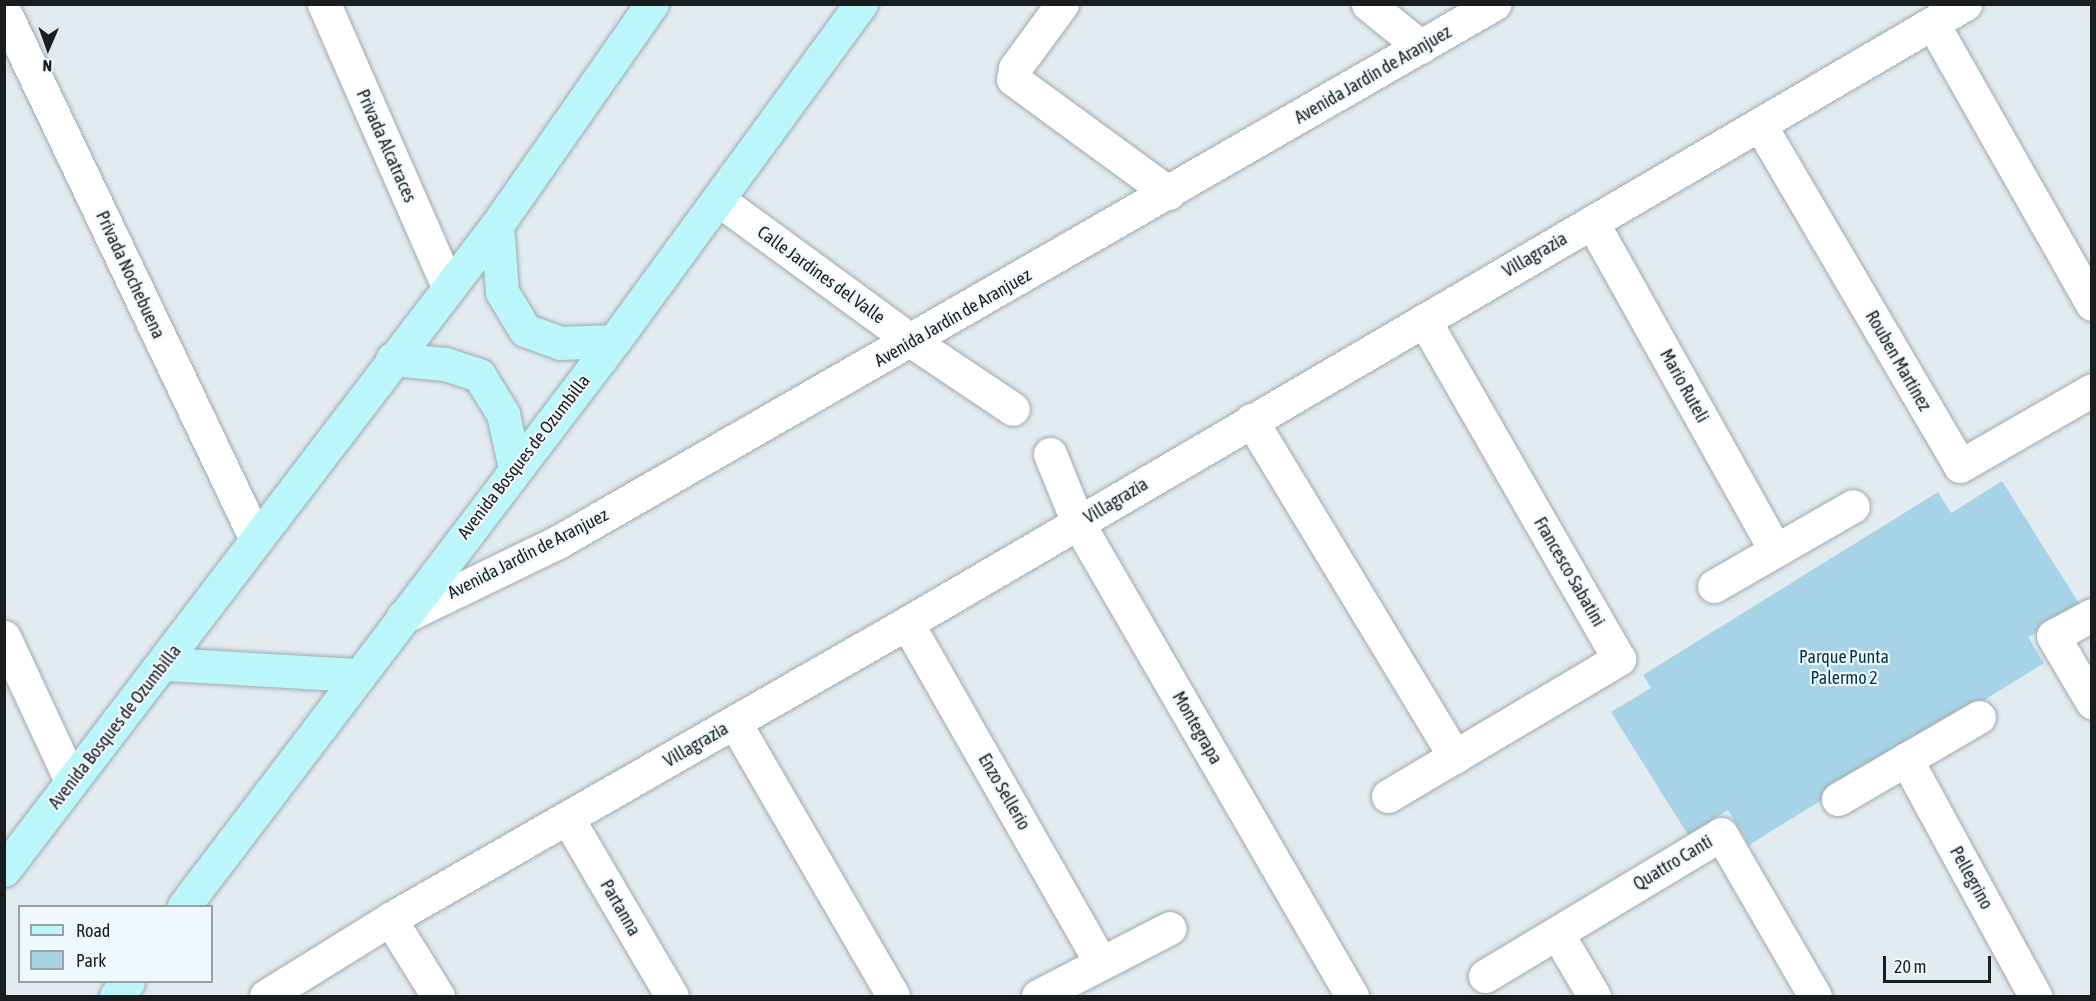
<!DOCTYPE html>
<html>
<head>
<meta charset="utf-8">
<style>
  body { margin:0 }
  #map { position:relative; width:2096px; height:1001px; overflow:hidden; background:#e1ebf0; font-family:"Asap Condensed",sans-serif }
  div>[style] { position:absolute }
  .green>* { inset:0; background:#a7d3e7 }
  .roads { filter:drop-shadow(0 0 2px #a0a9ad) drop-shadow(0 0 2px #a0a9ad) }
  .minor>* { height:33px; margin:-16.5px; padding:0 16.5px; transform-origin:16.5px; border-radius:16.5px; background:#fff }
  .tertiary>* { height:33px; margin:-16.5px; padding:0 16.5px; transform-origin:16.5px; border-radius:16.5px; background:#fff }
  .secondary>* { height:33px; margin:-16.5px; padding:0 16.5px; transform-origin:16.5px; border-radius:16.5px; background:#bbf7fa }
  span { translate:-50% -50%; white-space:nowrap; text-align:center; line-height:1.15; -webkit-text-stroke:4.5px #eff8fd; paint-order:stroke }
  .street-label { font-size:18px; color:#1b1e20 }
  .park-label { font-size:18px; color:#033648 }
  .frame { position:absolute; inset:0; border:6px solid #1b1e20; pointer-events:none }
  .legend { position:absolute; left:18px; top:905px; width:195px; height:78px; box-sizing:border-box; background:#eff8fd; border:2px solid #9aa1a5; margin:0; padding:8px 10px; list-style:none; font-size:18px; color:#1b1e20 }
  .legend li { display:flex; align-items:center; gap:12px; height:30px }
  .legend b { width:30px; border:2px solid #9aa1a5 }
  .north { position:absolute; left:18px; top:18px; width:60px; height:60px; -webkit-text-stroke:4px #eff8fd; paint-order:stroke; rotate:182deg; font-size:16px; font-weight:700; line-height:24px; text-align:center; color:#1b1e20 }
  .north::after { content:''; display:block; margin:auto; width:21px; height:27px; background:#1b1e20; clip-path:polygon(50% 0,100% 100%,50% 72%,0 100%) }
  .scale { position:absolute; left:1883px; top:956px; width:108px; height:27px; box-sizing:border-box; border:3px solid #1b1e20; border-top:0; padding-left:8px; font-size:18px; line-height:21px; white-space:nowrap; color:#1b1e20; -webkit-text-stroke:4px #eff8fd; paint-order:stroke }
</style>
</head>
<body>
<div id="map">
  <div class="green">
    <i style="clip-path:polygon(2002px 481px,2080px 605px,2028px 637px,2044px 663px,1749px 845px,1728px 810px,1688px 835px,1611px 712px,1651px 688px,1643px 675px,1938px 492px,1951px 513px)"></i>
  </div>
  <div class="roads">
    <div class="minor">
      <i style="left:324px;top:4px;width:309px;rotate:66.3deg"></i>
      <i style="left:1062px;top:4px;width:79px;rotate:126.3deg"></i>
      <i style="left:1015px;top:68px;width:11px;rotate:100deg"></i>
      <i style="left:1013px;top:79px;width:193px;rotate:36.2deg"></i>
      <i style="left:1368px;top:4px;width:68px;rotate:39.1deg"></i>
      <i style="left:4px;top:11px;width:585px;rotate:64.49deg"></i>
      <i style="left:1933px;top:24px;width:322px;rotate:60.4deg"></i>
      <i style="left:1760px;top:125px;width:395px;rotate:59.6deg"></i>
      <i style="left:1960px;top:466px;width:152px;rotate:-29.9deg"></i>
      <i style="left:719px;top:200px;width:240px;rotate:36.2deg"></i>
      <i style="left:913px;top:342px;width:120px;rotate:33.8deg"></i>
      <i style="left:1592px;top:222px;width:376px;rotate:60.8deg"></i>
      <i style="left:1251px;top:420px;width:394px;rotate:58.8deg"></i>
      <i style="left:1050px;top:454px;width:74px;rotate:67.9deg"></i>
      <i style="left:1078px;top:523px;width:547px;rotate:59.92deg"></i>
      <i style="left:1714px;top:586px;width:160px;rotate:-29.9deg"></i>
      <i style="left:2092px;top:615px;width:44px;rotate:151.7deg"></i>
      <i style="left:2053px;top:636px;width:77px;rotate:59.4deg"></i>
      <i style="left:907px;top:623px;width:389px;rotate:60.3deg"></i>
      <i style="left:4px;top:637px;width:159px;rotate:65deg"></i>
      <i style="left:735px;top:723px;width:315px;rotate:59.9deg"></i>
      <i style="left:1906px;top:759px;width:270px;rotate:61.4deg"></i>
      <i style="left:1388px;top:796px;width:269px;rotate:-30.7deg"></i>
      <i style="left:1619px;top:659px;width:391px;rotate:-119.9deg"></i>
      <i style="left:1838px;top:799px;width:163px;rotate:-30.2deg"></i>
      <i style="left:568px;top:819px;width:205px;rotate:59.6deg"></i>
      <i style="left:390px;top:919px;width:91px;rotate:58.1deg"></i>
      <i style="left:1557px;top:933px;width:73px;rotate:59.6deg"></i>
      <i style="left:1485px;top:976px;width:275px;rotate:-31deg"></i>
      <i style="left:1721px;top:834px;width:187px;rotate:59.9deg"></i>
      <i style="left:266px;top:996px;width:146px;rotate:-31.8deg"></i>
      <i style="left:390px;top:919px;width:596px;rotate:-29.79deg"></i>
      <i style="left:907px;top:623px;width:1226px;rotate:-30.33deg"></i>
      <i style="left:1038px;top:996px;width:148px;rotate:-27.3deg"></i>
    </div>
    <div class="tertiary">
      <i style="left:403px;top:617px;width:172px;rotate:-25.8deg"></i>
      <i style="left:558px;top:542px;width:1080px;rotate:-29.89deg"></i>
    </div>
    <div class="secondary">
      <i style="left:497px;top:225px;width:67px;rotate:85.7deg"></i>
      <i style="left:502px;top:292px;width:44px;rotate:58.8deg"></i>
      <i style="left:525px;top:330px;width:37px;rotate:20deg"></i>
      <i style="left:560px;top:343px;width:54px;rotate:-2.1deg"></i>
      <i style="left:392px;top:359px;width:53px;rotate:5.4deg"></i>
      <i style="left:445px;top:364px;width:36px;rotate:18deg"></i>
      <i style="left:479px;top:375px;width:46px;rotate:58.4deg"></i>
      <i style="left:503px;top:414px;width:55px;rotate:77.5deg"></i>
      <i style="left:166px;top:664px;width:191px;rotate:3.3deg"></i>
      <i style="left:4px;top:870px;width:812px;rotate:-52.61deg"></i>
      <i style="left:497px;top:225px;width:270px;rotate:-55deg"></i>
      <i style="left:184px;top:906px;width:710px;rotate:-52.73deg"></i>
      <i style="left:614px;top:341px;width:418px;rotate:-53.8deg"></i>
      <i style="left:116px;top:996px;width:18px;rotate:-49deg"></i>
    </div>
  </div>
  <div class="street-label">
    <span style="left:1373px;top:75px;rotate:-30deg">Avenida Jardín de Aranjuez</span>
    <span style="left:386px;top:146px;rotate:66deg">Privada Alcatraces</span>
    <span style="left:1535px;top:255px;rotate:-30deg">Villagrazia</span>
    <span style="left:130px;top:275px;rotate:65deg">Privada Nochebuena</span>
    <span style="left:821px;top:275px;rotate:36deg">Calle Jardines del Valle</span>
    <span style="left:953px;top:318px;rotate:-30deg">Avenida Jardín de Aranjuez</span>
    <span style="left:1898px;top:361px;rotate:60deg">Rouben Martínez</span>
    <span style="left:1684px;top:386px;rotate:61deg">Mario Ruteli</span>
    <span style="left:524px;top:457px;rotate:-52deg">Avenida Bosques de Ozumbilla</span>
    <span style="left:1116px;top:501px;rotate:-31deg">Villagrazia</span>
    <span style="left:528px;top:554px;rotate:-27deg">Avenida Jardín de Aranjuez</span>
    <span style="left:1569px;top:572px;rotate:60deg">Francesco Sabatini</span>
    <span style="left:115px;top:727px;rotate:-52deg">Avenida Bosques de Ozumbilla</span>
    <span style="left:1197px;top:728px;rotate:60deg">Montegrapa</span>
    <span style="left:696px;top:745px;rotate:-30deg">Villagrazia</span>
    <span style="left:1004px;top:792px;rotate:60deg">Enzo Sellerio</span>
    <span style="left:1673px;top:863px;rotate:-31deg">Quattro Canti</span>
    <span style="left:1971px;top:878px;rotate:61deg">Pellegrino</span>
    <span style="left:620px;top:908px;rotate:60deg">Partanna</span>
  </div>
  <div class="park-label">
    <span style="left:1844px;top:668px">Parque Punta<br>Palermo 2</span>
  </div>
  <div class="frame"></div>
  <ul class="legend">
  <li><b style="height:8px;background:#bbf7fa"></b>Road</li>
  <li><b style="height:16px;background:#a7d3e7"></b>Park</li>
  </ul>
  <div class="north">N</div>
  <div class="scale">20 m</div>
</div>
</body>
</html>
